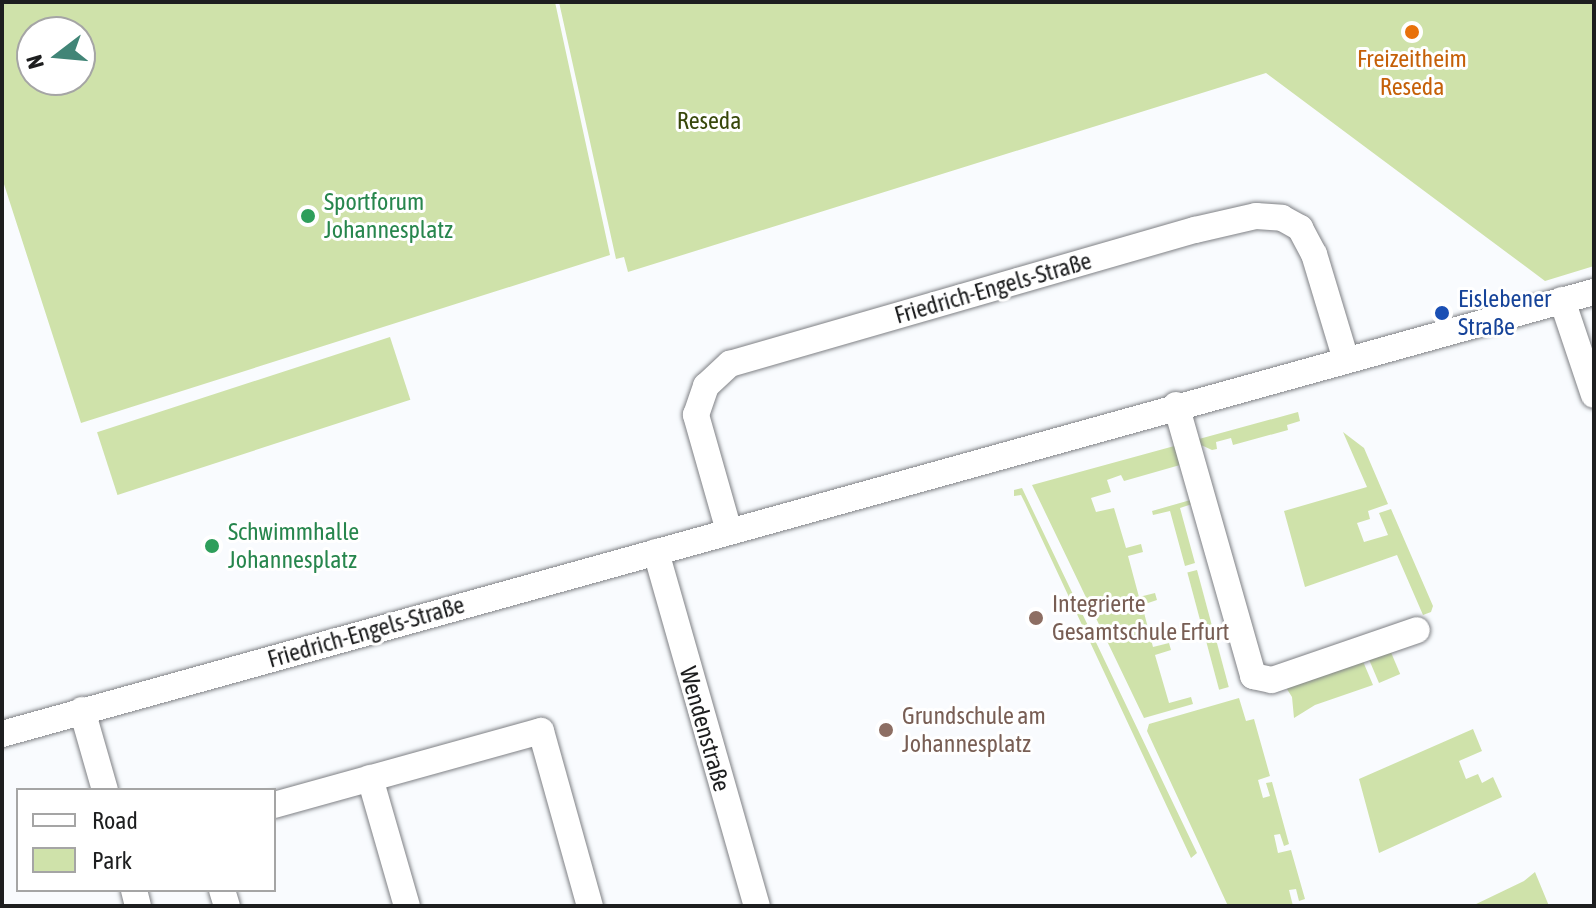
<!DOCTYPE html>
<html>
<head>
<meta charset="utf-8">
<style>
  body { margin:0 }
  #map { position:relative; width:1596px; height:908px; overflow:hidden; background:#f9fbfe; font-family:"Asap Condensed",sans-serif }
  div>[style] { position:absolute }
  .green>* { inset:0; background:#cfe2aa; transform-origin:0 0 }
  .roads { filter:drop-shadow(0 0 2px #7f8185) drop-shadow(0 0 2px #7f8185) }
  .minor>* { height:26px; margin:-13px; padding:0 13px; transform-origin:13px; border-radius:13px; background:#fff }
  .dots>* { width:22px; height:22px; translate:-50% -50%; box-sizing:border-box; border:4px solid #fff; border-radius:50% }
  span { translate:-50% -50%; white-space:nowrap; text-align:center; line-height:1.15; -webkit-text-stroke:6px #fff; paint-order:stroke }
  .food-label { font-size:24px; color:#c56008 }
  .park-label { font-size:24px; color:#38480b }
  .leisure-label { font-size:24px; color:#27864d }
  .left { translate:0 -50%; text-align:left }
  .street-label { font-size:24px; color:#1d1e1f }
  .transit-label { font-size:24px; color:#164399 }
  .education-label { font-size:24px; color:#785e54 }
  .frame { position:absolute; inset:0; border:4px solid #1d1e1f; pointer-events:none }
  .legend { position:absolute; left:16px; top:788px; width:260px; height:104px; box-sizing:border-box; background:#fff; border:2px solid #a5a5a5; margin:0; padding:10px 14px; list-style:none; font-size:24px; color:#1d1e1f }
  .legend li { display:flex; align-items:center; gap:16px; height:40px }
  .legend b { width:40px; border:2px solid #a5a5a5 }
  .north { position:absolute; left:16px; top:16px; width:80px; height:80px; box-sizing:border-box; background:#fff; border:2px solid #a5a5a5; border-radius:50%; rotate:254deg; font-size:22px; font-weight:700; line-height:32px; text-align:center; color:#1d1e1f }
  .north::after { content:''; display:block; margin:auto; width:28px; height:36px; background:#418577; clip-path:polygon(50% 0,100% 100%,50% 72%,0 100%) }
</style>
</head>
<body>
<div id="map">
  <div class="green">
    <i style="clip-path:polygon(evenodd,2px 2px,555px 2px,610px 255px,81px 423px,2px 178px,2px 2px,80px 32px,80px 80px,32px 80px,32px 32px,80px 32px)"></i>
    <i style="clip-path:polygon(559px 2px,1594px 2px,1594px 266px,1545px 281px,1266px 73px,628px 272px,624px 257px,616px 259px)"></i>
    <i style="left:390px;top:337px;width:66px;height:308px;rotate:72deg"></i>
    <i style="clip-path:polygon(1298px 412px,1300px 421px,1287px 425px,1288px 430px,1233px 445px,1231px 438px,1216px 442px,1217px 449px,1212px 450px,1201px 445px,1199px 439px)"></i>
    <i style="clip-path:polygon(1343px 432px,1364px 448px,1388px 504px,1368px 511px,1370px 519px,1357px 523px,1364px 542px,1388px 535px,1379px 513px,1391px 509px,1433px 606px,1431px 612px,1423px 615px,1397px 555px,1305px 587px,1284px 511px,1367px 487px)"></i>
    <i style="clip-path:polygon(1178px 445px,1180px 465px,1124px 481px,1121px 475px,1107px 480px,1111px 492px,1091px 498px,1096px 512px,1114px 508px,1126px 548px,1141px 544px,1143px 552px,1128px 556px,1139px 597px,1155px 593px,1157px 600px,1142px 605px,1153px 647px,1169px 643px,1171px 650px,1155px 655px,1169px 703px,1191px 697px,1193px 704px,1144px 718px,1032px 485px)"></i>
    <i style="clip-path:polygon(1022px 488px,1197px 853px,1191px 858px,1025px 503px,1021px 495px,1014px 496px,1014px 490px)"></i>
    <i style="clip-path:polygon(1194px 499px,1195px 503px,1180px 508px,1195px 563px,1185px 566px,1170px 511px,1153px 515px,1152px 511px)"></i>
    <i style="left:1197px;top:570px;width:57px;height:10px;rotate:75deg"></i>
    <i style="left:1214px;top:632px;width:57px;height:10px;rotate:75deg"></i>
    <i style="left:1390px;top:650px;width:26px;height:23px;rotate:67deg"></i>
    <i style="clip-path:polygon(1362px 659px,1373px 685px,1315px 705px,1294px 718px,1292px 697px,1285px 686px)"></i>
    <i style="clip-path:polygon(1239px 698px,1246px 721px,1254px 719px,1270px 776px,1258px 780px,1263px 798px,1270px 796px,1266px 783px,1272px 782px,1289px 844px,1284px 846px,1280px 834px,1274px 835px,1278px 853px,1291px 850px,1305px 899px,1299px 901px,1296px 889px,1289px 890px,1293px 906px,1228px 906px,1147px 731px,1149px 724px)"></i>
    <i style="clip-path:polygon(1473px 729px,1482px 751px,1459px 761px,1466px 779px,1478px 774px,1482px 783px,1493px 777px,1502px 797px,1379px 853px,1359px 779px)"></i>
    <i style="clip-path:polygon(1535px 872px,1549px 906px,1472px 906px,1524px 881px)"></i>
  </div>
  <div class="roads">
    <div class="minor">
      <i style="left:1562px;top:300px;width:100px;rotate:71.4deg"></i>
      <i style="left:1176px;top:405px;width:282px;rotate:74.1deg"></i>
      <i style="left:1253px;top:676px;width:19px;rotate:12deg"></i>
      <i style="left:1272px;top:680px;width:153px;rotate:-19deg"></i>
      <i style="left:729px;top:531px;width:121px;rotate:-105.9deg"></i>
      <i style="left:696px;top:415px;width:31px;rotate:-71deg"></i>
      <i style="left:706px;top:386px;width:33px;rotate:-43deg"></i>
      <i style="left:730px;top:364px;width:484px;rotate:-16.1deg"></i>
      <i style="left:1195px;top:230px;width:63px;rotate:-12.9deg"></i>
      <i style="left:1256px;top:216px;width:26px;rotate:4deg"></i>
      <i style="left:1282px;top:218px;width:21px;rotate:29deg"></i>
      <i style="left:1300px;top:228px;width:30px;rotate:62deg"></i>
      <i style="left:1314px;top:254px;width:111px;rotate:73.2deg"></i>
      <i style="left:656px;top:552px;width:368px;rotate:74.1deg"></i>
      <i style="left:82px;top:710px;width:83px;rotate:74deg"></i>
      <i style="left:2px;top:734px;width:1652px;rotate:-15.52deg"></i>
      <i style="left:370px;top:778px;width:133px;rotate:73.9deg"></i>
      <i style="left:274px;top:805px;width:277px;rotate:-15.5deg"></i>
      <i style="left:541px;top:731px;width:182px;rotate:74.4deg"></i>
      <i style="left:134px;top:890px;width:16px;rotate:76deg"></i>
      <i style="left:222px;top:890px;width:17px;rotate:73deg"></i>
    </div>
  </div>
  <div class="dots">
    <i style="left:1412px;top:32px;background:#e8710a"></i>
    <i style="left:308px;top:216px;background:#2e9e5b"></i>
    <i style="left:1442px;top:313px;background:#1a4fb4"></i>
    <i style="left:212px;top:546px;background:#2e9e5b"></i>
    <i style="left:1036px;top:618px;background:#8d6e63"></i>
    <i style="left:886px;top:730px;background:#8d6e63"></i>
  </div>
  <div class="food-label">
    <span style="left:1412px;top:73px">Freizeitheim<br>Reseda</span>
  </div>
  <div class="park-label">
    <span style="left:709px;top:121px">Reseda</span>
  </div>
  <div class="leisure-label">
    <span class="left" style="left:324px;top:216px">Sportforum<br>Johannesplatz</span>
    <span class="left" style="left:228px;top:546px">Schwimmhalle<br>Johannesplatz</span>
  </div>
  <div class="street-label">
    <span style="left:993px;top:288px;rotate:-16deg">Friedrich-Engels-Straße</span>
    <span style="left:366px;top:632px;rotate:-16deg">Friedrich-Engels-Straße</span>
    <span style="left:705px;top:729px;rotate:74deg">Wendenstraße</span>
  </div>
  <div class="transit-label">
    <span class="left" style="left:1458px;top:313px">Eislebener<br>Straße</span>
  </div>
  <div class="education-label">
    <span class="left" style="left:1052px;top:618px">Integrierte<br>Gesamtschule Erfurt</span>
    <span class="left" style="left:902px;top:730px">Grundschule am<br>Johannesplatz</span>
  </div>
  <div class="frame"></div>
  <ul class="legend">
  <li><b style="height:10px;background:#fff"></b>Road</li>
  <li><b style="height:22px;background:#cfe2aa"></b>Park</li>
  </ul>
  <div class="north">N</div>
</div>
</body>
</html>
